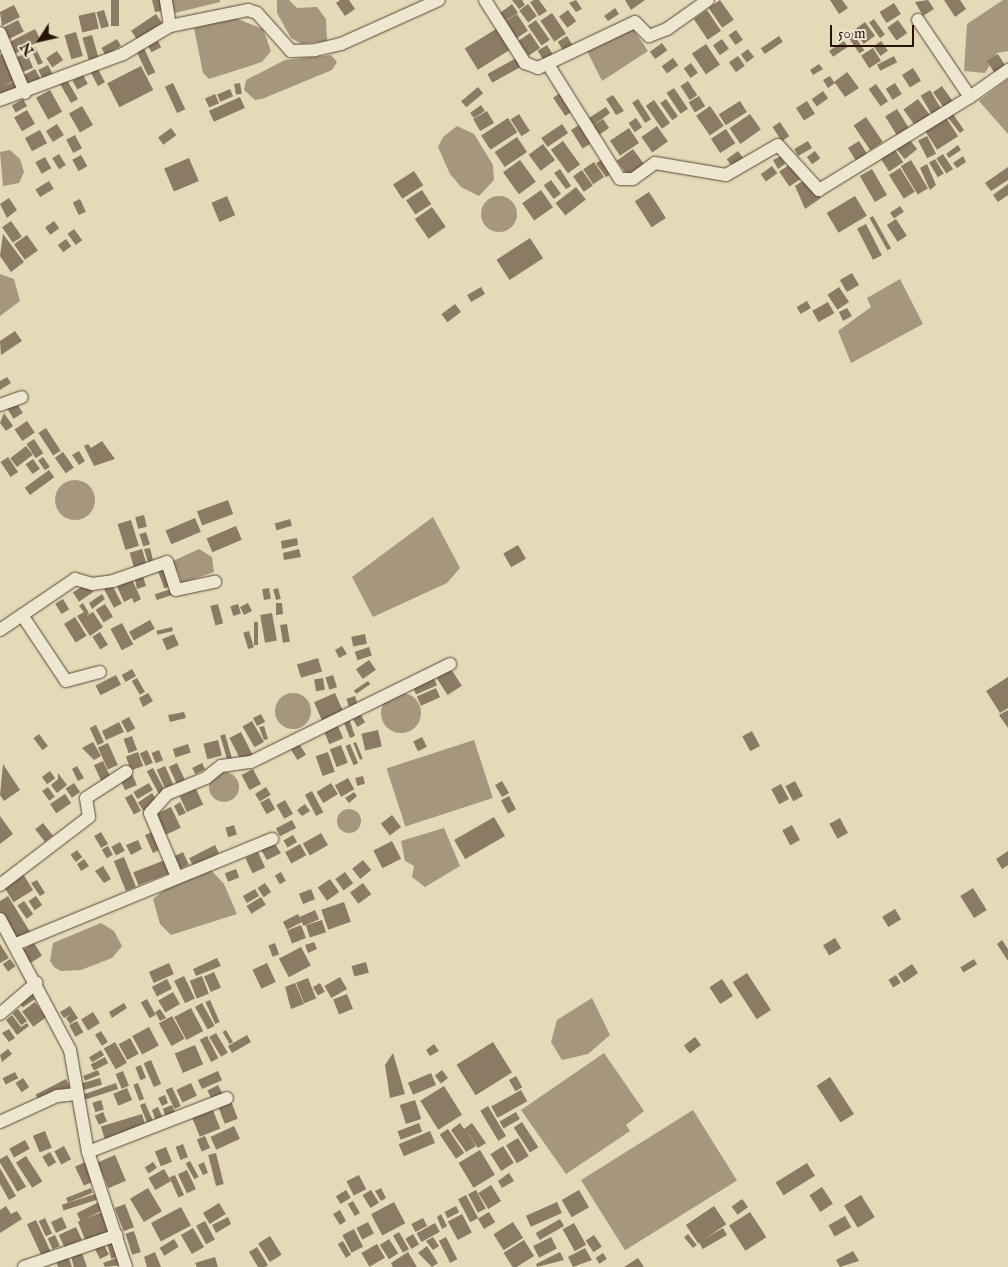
<!DOCTYPE html>
<html>
<head>
<meta charset="utf-8">
<style>
  body { margin:0 }
  #map { position:relative; width:1008px; height:1267px; overflow:hidden; background:#e4dab8; font-family:"IM FELL English",serif }
  div>[style] { position:absolute }
  .water>* { inset:0; background:#a5967d; transform-origin:0 0 }
  .round { border-radius:50% }
  .building>* { inset:0; background:#8b7a64; transform-origin:0 0 }
  .roads { filter:drop-shadow(0 0 1px #594536) drop-shadow(0 0 1px #594536) }
  .minor>* { height:12px; margin:-6px; padding:0 6px; transform-origin:6px; border-radius:6px; background:#ede7d1 }
  span { translate:-50% -50%; white-space:nowrap; text-align:center; line-height:1.15; -webkit-text-stroke:4px #ede7d1; paint-order:stroke }
  .north { position:absolute; left:15px; top:15px; width:50px; height:50px; -webkit-text-stroke:4px #ede7d1; paint-order:stroke; rotate:235deg; font-size:14px; font-weight:700; line-height:20px; text-align:center; color:#2b130a }
  .north::after { content:''; display:block; margin:auto; width:18px; height:22px; background:#2b130a; clip-path:polygon(50% 0,100% 100%,50% 72%,0 100%) }
  .scale { position:absolute; left:830px; top:25px; width:84px; height:22px; box-sizing:border-box; border:2px solid #2b130a; border-top:0; padding-left:6px; font-size:15px; line-height:18px; white-space:nowrap; color:#2b130a; -webkit-text-stroke:4px #ede7d1; paint-order:stroke }
</style>
</head>
<body>
<div id="map">
  <div class="water">
    <i style="clip-path:polygon(171px 0,220px 0,220px 2px,175px 13px)"></i>
    <i style="clip-path:polygon(277px 0,289px 0,297px 8px,317px 7px,326px 19px,327px 41px,302px 44px,291px 38px,277px 13px)"></i>
    <i style="clip-path:polygon(1003px 0,1008px 0,1008px 51px,997px 53px,985px 73px,964px 71px,967px 24px)"></i>
    <i style="clip-path:polygon(235px 18px,263px 29px,271px 51px,262px 62px,209px 79px,203px 73px,194px 28px)"></i>
    <i style="clip-path:polygon(632px 27px,648px 51px,602px 81px,586px 49px)"></i>
    <i style="clip-path:polygon(331px 55px,337px 62px,332px 70px,262px 99px,255px 100px,244px 90px,246px 80px,285px 60px)"></i>
    <i style="clip-path:polygon(1008px 79px,1008px 134px,979px 101px)"></i>
    <i style="clip-path:polygon(457px 126px,474px 134px,493px 165px,494px 180px,479px 196px,461px 187px,450px 174px,438px 147px,443px 137px)"></i>
    <i style="clip-path:polygon(10px 150px,20px 159px,24px 172px,19px 183px,3px 186px,0 152px)"></i>
    <i class="round" style="left:481px;top:196px;width:36px;height:36px"></i>
    <i style="clip-path:polygon(0 274px,14px 279px,20px 301px,0 316px)"></i>
    <i style="clip-path:polygon(900px 279px,923px 324px,851px 363px,838px 331px,871px 307px,867px 298px)"></i>
    <i class="round" style="left:55px;top:480px;width:40px;height:40px"></i>
    <i style="clip-path:polygon(433px 517px,460px 568px,447px 583px,373px 617px,352px 577px)"></i>
    <i style="clip-path:polygon(199px 549px,212px 557px,214px 572px,182px 583px,173px 561px)"></i>
    <i class="round" style="left:275px;top:693px;width:36px;height:36px"></i>
    <i class="round" style="left:381px;top:693px;width:40px;height:40px"></i>
    <i style="left:474px;top:740px;width:61px;height:92px;rotate:72deg"></i>
    <i class="round" style="left:209px;top:772px;width:30px;height:30px"></i>
    <i class="round" style="left:337px;top:809px;width:24px;height:24px"></i>
    <i style="clip-path:polygon(444px 828px,460px 866px,425px 887px,412px 877px,414px 866px,405px 861px,401px 841px)"></i>
    <i style="clip-path:polygon(210px 869px,224px 884px,237px 914px,171px 935px,160px 924px,153px 899px,175px 881px)"></i>
    <i style="clip-path:polygon(101px 923px,114px 931px,122px 946px,112px 958px,81px 970px,61px 971px,54px 967px,50px 961px,53px 943px)"></i>
    <i style="clip-path:polygon(592px 998px,610px 1035px,588px 1054px,562px 1060px,551px 1042px,557px 1020px)"></i>
    <i style="clip-path:polygon(604px 1053px,644px 1111px,626px 1125px,630px 1131px,566px 1174px,521px 1110px)"></i>
    <i style="left:693px;top:1110px;width:83px;height:132px;rotate:58deg"></i>
  </div>
  <div class="building">
    <i style="left:111px;top:0;width:8px;height:26px"></i>
    <i style="clip-path:polygon(152px 0,160px 0,162px 11px,155px 12px)"></i>
    <i style="clip-path:polygon(340px 0,349px 0,355px 9px,345px 16px,336px 3px)"></i>
    <i style="clip-path:polygon(512px 0,522px 0,525px 5px,519px 9px)"></i>
    <i style="clip-path:polygon(534px 0,539px 0,547px 11px,539px 16px,530px 2px)"></i>
    <i style="clip-path:polygon(576px 0,582px 9px,576px 12px,569px 3px)"></i>
    <i style="clip-path:polygon(625px 0,645px 0,631px 10px)"></i>
    <i style="left:720px;top:0;width:24px;height:14px;rotate:55deg"></i>
    <i style="clip-path:polygon(830px 0,842px 0,848px 8px,839px 14px)"></i>
    <i style="clip-path:polygon(928px 0,934px 9px,923px 16px,915px 2px)"></i>
    <i style="clip-path:polygon(944px 0,960px 0,966px 9px,955px 17px)"></i>
    <i style="left:894px;top:3px;width:13px;height:17px;rotate:58deg"></i>
    <i style="clip-path:polygon(512px 4px,518px 13px,505px 21px,500px 13px)"></i>
    <i style="left:528px;top:4px;width:15px;height:11px;rotate:53deg"></i>
    <i style="clip-path:polygon(14px 5px,20px 17px,2px 26px,0 12px)"></i>
    <i style="clip-path:polygon(615px 8px,619px 14px,608px 21px,604px 16px)"></i>
    <i style="left:104px;top:10px;width:17px;height:8px;rotate:73deg"></i>
    <i style="left:568px;top:10px;width:14px;height:11px;rotate:54deg"></i>
    <i style="left:707px;top:10px;width:25px;height:16px;rotate:56deg"></i>
    <i style="left:95px;top:12px;width:17px;height:17px;rotate:77deg"></i>
    <i style="left:552px;top:13px;width:25px;height:14px;rotate:56deg"></i>
    <i style="left:156px;top:14px;width:11px;height:30px;rotate:56deg"></i>
    <i style="left:517px;top:14px;width:20px;height:14px;rotate:57deg"></i>
    <i style="left:874px;top:19px;width:19px;height:6px;rotate:55deg"></i>
    <i style="left:18px;top:20px;width:13px;height:18px;rotate:63deg"></i>
    <i style="left:536px;top:20px;width:24px;height:10px;rotate:55deg"></i>
    <i style="left:898px;top:20px;width:16px;height:13px;rotate:55deg"></i>
    <i style="left:865px;top:22px;width:17px;height:14px;rotate:54deg"></i>
    <i style="left:35px;top:29px;width:13px;height:32px;rotate:63deg"></i>
    <i style="left:496px;top:29px;width:25px;height:37px;rotate:58deg"></i>
    <i style="left:736px;top:30px;width:12px;height:9px;rotate:55deg"></i>
    <i style="left:76px;top:32px;width:25px;height:12px;rotate:74deg"></i>
    <i style="left:852px;top:32px;width:22px;height:6px;rotate:56deg"></i>
    <i style="left:530px;top:33px;width:18px;height:14px;rotate:56deg"></i>
    <i style="left:92px;top:35px;width:26px;height:10px;rotate:74deg"></i>
    <i style="left:567px;top:36px;width:13px;height:11px;rotate:58deg"></i>
    <i style="left:779px;top:36px;width:7px;height:22px;rotate:56deg"></i>
    <i style="left:117px;top:39px;width:8px;height:18px;rotate:60deg"></i>
    <i style="left:722px;top:39px;width:12px;height:11px;rotate:55deg"></i>
    <i style="left:158px;top:41px;width:7px;height:11px;rotate:63deg"></i>
    <i style="left:844px;top:41px;width:7px;height:18px;rotate:56deg"></i>
    <i style="left:881px;top:41px;width:12px;height:9px;rotate:55deg"></i>
    <i style="left:662px;top:43px;width:9px;height:15px;rotate:54deg"></i>
    <i style="left:706px;top:44px;width:25px;height:17px;rotate:56deg"></i>
    <i style="left:547px;top:45px;width:13px;height:11px;rotate:58deg"></i>
    <i style="left:143px;top:46px;width:29px;height:8px;rotate:65deg"></i>
    <i style="clip-path:polygon(35px 47px,43px 63px,38px 65px,31px 49px)"></i>
    <i style="left:873px;top:48px;width:15px;height:14px;rotate:58deg"></i>
    <i style="left:748px;top:49px;width:10px;height:9px;rotate:53deg"></i>
    <i style="left:57px;top:51px;width:11px;height:13px;rotate:56deg"></i>
    <i style="clip-path:polygon(5px 53px,16px 80px,3px 86px,16px 81px,19px 88px,0 95px,0 55px)"></i>
    <i style="left:27px;top:53px;width:16px;height:12px;rotate:68deg"></i>
    <i style="left:998px;top:54px;width:15px;height:13px;rotate:58deg"></i>
    <i style="left:738px;top:56px;width:12px;height:11px;rotate:55deg"></i>
    <i style="left:894px;top:56px;width:7px;height:19px;rotate:63deg"></i>
    <i style="left:518px;top:57px;width:10px;height:35px;rotate:61deg"></i>
    <i style="left:673px;top:58px;width:9px;height:14px;rotate:54deg"></i>
    <i style="left:691px;top:63px;width:12px;height:9px;rotate:55deg"></i>
    <i style="clip-path:polygon(819px 64px,823px 69px,813px 75px,810px 70px)"></i>
    <i style="left:48px;top:65px;width:11px;height:11px;rotate:63deg"></i>
    <i style="left:141px;top:66px;width:27px;height:38px;rotate:63deg"></i>
    <i style="left:913px;top:68px;width:15px;height:13px;rotate:58deg"></i>
    <i style="left:35px;top:69px;width:13px;height:14px;rotate:61deg"></i>
    <i style="left:98px;top:69px;width:15px;height:8px;rotate:62deg"></i>
    <i style="clip-path:polygon(847px 72px,859px 88px,845px 97px,835px 83px,828px 88px,823px 80px,830px 76px,834px 82px)"></i>
    <i style="left:83px;top:75px;width:10px;height:12px;rotate:61deg"></i>
    <i style="left:67px;top:80px;width:22px;height:8px;rotate:60deg"></i>
    <i style="left:688px;top:81px;width:17px;height:9px;rotate:57deg"></i>
    <i style="left:173px;top:83px;width:29px;height:9px;rotate:65deg"></i>
    <i style="left:240px;top:83px;width:11px;height:6px;rotate:80deg"></i>
    <i style="left:895px;top:83px;width:13px;height:11px;rotate:58deg"></i>
    <i style="left:876px;top:84px;width:21px;height:9px;rotate:55deg"></i>
    <i style="left:942px;top:86px;width:19px;height:11px;rotate:55deg"></i>
    <i style="left:478px;top:87px;width:8px;height:22px;rotate:50deg"></i>
    <i style="left:674px;top:88px;width:25px;height:9px;rotate:56deg"></i>
    <i style="left:230px;top:89px;width:8px;height:14px;rotate:67deg"></i>
    <i style="left:50px;top:90px;width:25px;height:16px;rotate:61deg"></i>
    <i style="left:930px;top:90px;width:23px;height:11px;rotate:59deg"></i>
    <i style="left:563px;top:91px;width:22px;height:12px;rotate:56deg"></i>
    <i style="left:823px;top:91px;width:9px;height:14px;rotate:54deg"></i>
    <i style="left:215px;top:94px;width:10px;height:11px;rotate:66deg"></i>
    <i style="clip-path:polygon(613px 95px,624px 111px,616px 115px,606px 99px)"></i>
    <i style="left:699px;top:96px;width:12px;height:12px;rotate:59deg"></i>
    <i style="left:240px;top:97px;width:12px;height:34px;rotate:66deg"></i>
    <i style="left:23px;top:99px;width:8px;height:13px;rotate:60deg"></i>
    <i style="left:638px;top:99px;width:24px;height:7px;rotate:57deg"></i>
    <i style="left:666px;top:99px;width:21px;height:7px;rotate:55deg"></i>
    <i style="left:918px;top:99px;width:22px;height:18px;rotate:54deg"></i>
    <i style="left:654px;top:100px;width:28px;height:10px;rotate:55deg"></i>
    <i style="left:740px;top:101px;width:13px;height:25px;rotate:58deg"></i>
    <i style="left:807px;top:101px;width:15px;height:13px;rotate:58deg"></i>
    <i style="clip-path:polygon(481px 105px,485px 111px,474px 118px,470px 113px)"></i>
    <i style="left:82px;top:106px;width:22px;height:15px;rotate:60deg"></i>
    <i style="left:710px;top:106px;width:24px;height:17px;rotate:55deg"></i>
    <i style="clip-path:polygon(606px 107px,610px 113px,594px 125px,589px 118px)"></i>
    <i style="left:897px;top:109px;width:22px;height:14px;rotate:58deg"></i>
    <i style="left:27px;top:110px;width:16px;height:15px;rotate:60deg"></i>
    <i style="left:487px;top:111px;width:14px;height:16px;rotate:60deg"></i>
    <i style="left:519px;top:114px;width:20px;height:10px;rotate:57deg"></i>
    <i style="left:750px;top:114px;width:19px;height:25px;rotate:55deg"></i>
    <i style="clip-path:polygon(953px 114px,964px 130px,960px 133px,948px 118px)"></i>
    <i style="left:945px;top:116px;width:24px;height:25px;rotate:57deg"></i>
    <i style="left:866px;top:117px;width:30px;height:15px;rotate:56deg"></i>
    <i style="left:508px;top:118px;width:17px;height:32px;rotate:57deg"></i>
    <i style="left:636px;top:118px;width:11px;height:9px;rotate:56deg"></i>
    <i style="left:603px;top:119px;width:11px;height:15px;rotate:56deg"></i>
    <i style="left:780px;top:122px;width:17px;height:9px;rotate:57deg"></i>
    <i style="left:582px;top:123px;width:22px;height:13px;rotate:58deg"></i>
    <i style="left:57px;top:124px;width:13px;height:13px;rotate:58deg"></i>
    <i style="left:562px;top:124px;width:11px;height:25px;rotate:56deg"></i>
    <i style="left:657px;top:126px;width:19px;height:19px;rotate:55deg"></i>
    <i style="left:171px;top:128px;width:9px;height:16px;rotate:54deg"></i>
    <i style="left:629px;top:128px;width:18px;height:23px;rotate:56deg"></i>
    <i style="left:726px;top:129px;width:17px;height:18px;rotate:57deg"></i>
    <i style="left:40px;top:130px;width:15px;height:17px;rotate:62deg"></i>
    <i style="left:75px;top:135px;width:15px;height:10px;rotate:62deg"></i>
    <i style="left:927px;top:136px;width:20px;height:10px;rotate:63deg"></i>
    <i style="left:517px;top:137px;width:18px;height:27px;rotate:56deg"></i>
    <i style="left:909px;top:139px;width:13px;height:16px;rotate:51deg"></i>
    <i style="left:563px;top:141px;width:29px;height:15px;rotate:54deg"></i>
    <i style="left:808px;top:141px;width:8px;height:16px;rotate:60deg"></i>
    <i style="left:859px;top:141px;width:15px;height:13px;rotate:58deg"></i>
    <i style="left:543px;top:144px;width:20px;height:18px;rotate:53deg"></i>
    <i style="clip-path:polygon(958px 145px,961px 150px,949px 158px,946px 154px)"></i>
    <i style="left:894px;top:148px;width:17px;height:17px;rotate:57deg"></i>
    <i style="left:633px;top:149px;width:19px;height:20px;rotate:54deg"></i>
    <i style="left:738px;top:151px;width:9px;height:14px;rotate:54deg"></i>
    <i style="left:815px;top:151px;width:9px;height:10px;rotate:54deg"></i>
    <i style="left:59px;top:154px;width:13px;height:8px;rotate:58deg"></i>
    <i style="left:943px;top:154px;width:18px;height:8px;rotate:56deg"></i>
    <i style="left:81px;top:155px;width:13px;height:10px;rotate:61deg"></i>
    <i style="clip-path:polygon(781px 156px,785px 164px,778px 169px,773px 160px)"></i>
    <i style="clip-path:polygon(963px 156px,966px 162px,957px 168px,953px 163px)"></i>
    <i style="left:45px;top:157px;width:13px;height:11px;rotate:61deg"></i>
    <i style="left:605px;top:157px;width:17px;height:11px;rotate:54deg"></i>
    <i style="left:189px;top:158px;width:25px;height:27px;rotate:67deg"></i>
    <i style="left:935px;top:159px;width:17px;height:7px;rotate:59deg"></i>
    <i style="left:520px;top:160px;width:27px;height:21px;rotate:54deg"></i>
    <i style="left:911px;top:160px;width:33px;height:12px;rotate:59deg"></i>
    <i style="left:795px;top:161px;width:18px;height:19px;rotate:56deg"></i>
    <i style="left:594px;top:162px;width:18px;height:13px;rotate:56deg"></i>
    <i style="clip-path:polygon(927px 164px,936px 185px,930px 190px,920px 168px)"></i>
    <i style="left:772px;top:166px;width:9px;height:14px;rotate:54deg"></i>
    <i style="clip-path:polygon(1008px 167px,1008px 180px,991px 191px,985px 183px)"></i>
    <i style="left:900px;top:168px;width:28px;height:13px;rotate:58deg"></i>
    <i style="clip-path:polygon(560px 169px,571px 186px,566px 189px,554px 173px)"></i>
    <i style="left:872px;top:169px;width:30px;height:14px;rotate:60deg"></i>
    <i style="left:582px;top:170px;width:19px;height:11px;rotate:55deg"></i>
    <i style="left:414px;top:171px;width:17px;height:25px;rotate:57deg"></i>
    <i style="clip-path:polygon(807px 178px,821px 198px,805px 209px,795px 186px)"></i>
    <i style="left:551px;top:180px;width:17px;height:9px;rotate:54deg"></i>
    <i style="left:49px;top:181px;width:9px;height:16px;rotate:58deg"></i>
    <i style="clip-path:polygon(1008px 184px,1008px 195px,998px 202px,993px 195px)"></i>
    <i style="left:576px;top:187px;width:16px;height:26px;rotate:52deg"></i>
    <i style="left:422px;top:190px;width:17px;height:19px;rotate:57deg"></i>
    <i style="left:541px;top:190px;width:21px;height:23px;rotate:55deg"></i>
    <i style="left:649px;top:192px;width:31px;height:17px;rotate:57deg"></i>
    <i style="left:227px;top:196px;width:21px;height:17px;rotate:67deg"></i>
    <i style="left:855px;top:196px;width:23px;height:33px;rotate:59deg"></i>
    <i style="clip-path:polygon(9px 198px,17px 210px,7px 218px,0 204px)"></i>
    <i style="left:80px;top:199px;width:14px;height:8px;rotate:65deg"></i>
    <i style="left:900px;top:206px;width:7px;height:12px;rotate:56deg"></i>
    <i style="left:432px;top:207px;width:24px;height:21px;rotate:55deg"></i>
    <i style="left:873px;top:216px;width:37px;height:4px;rotate:61deg"></i>
    <i style="left:896px;top:219px;width:20px;height:11px;rotate:57deg"></i>
    <i style="left:11px;top:221px;width:19px;height:11px;rotate:55deg"></i>
    <i style="left:54px;top:221px;width:9px;height:11px;rotate:54deg"></i>
    <i style="left:866px;top:224px;width:35px;height:10px;rotate:63deg"></i>
    <i style="left:74px;top:229px;width:14px;height:8px;rotate:54deg"></i>
    <i style="clip-path:polygon(3px 234px,24px 262px,11px 272px,0 256px)"></i>
    <i style="left:27px;top:235px;width:19px;height:16px;rotate:55deg"></i>
    <i style="left:530px;top:238px;width:24px;height:40px;rotate:57deg"></i>
    <i style="left:66px;top:239px;width:9px;height:10px;rotate:54deg"></i>
    <i style="left:852px;top:273px;width:14px;height:14px;rotate:60deg"></i>
    <i style="left:481px;top:287px;width:8px;height:16px;rotate:60deg"></i>
    <i style="left:839px;top:287px;width:18px;height:14px;rotate:56deg"></i>
    <i style="left:807px;top:301px;width:8px;height:12px;rotate:60deg"></i>
    <i style="left:828px;top:302px;width:13px;height:18px;rotate:61deg"></i>
    <i style="left:455px;top:304px;width:10px;height:17px;rotate:53deg"></i>
    <i style="clip-path:polygon(847px 308px,852px 316px,843px 321px,839px 312px)"></i>
    <i style="clip-path:polygon(15px 331px,22px 341px,1px 355px,0 341px)"></i>
    <i style="clip-path:polygon(7px 377px,11px 383px,0 390px,0 381px)"></i>
    <i style="left:16px;top:402px;width:13px;height:11px;rotate:58deg"></i>
    <i style="clip-path:polygon(4px 413px,13px 426px,6px 431px,0 423px)"></i>
    <i style="left:27px;top:421px;width:14px;height:15px;rotate:56deg"></i>
    <i style="left:46px;top:428px;width:27px;height:9px;rotate:57deg"></i>
    <i style="left:34px;top:439px;width:17px;height:9px;rotate:57deg"></i>
    <i style="clip-path:polygon(102px 441px,115px 459px,94px 466px,84px 446px,88px 444px,91px 448px)"></i>
    <i style="left:26px;top:446px;width:11px;height:20px;rotate:52deg"></i>
    <i style="clip-path:polygon(79px 451px,85px 461px,79px 465px,72px 455px)"></i>
    <i style="left:63px;top:452px;width:19px;height:10px;rotate:55deg"></i>
    <i style="left:8px;top:457px;width:18px;height:9px;rotate:56deg"></i>
    <i style="left:43px;top:457px;width:12px;height:6px;rotate:55deg"></i>
    <i style="left:33px;top:459px;width:12px;height:9px;rotate:55deg"></i>
    <i style="left:49px;top:470px;width:9px;height:30px;rotate:54deg"></i>
    <i style="left:228px;top:500px;width:15px;height:33px;rotate:70deg"></i>
    <i style="left:144px;top:515px;width:12px;height:9px;rotate:76deg"></i>
    <i style="left:195px;top:518px;width:15px;height:32px;rotate:67deg"></i>
    <i style="left:290px;top:519px;width:7px;height:16px;rotate:74deg"></i>
    <i style="left:131px;top:520px;width:27px;height:14px;rotate:73deg"></i>
    <i style="left:236px;top:526px;width:15px;height:32px;rotate:67deg"></i>
    <i style="left:146px;top:532px;width:13px;height:7px;rotate:72deg"></i>
    <i style="clip-path:polygon(297px 538px,298px 545px,282px 549px,281px 541px)"></i>
    <i style="left:518px;top:545px;width:16px;height:17px;rotate:60deg"></i>
    <i style="clip-path:polygon(150px 548px,153px 560px,148px 562px,144px 549px)"></i>
    <i style="left:142px;top:549px;width:17px;height:13px;rotate:73deg"></i>
    <i style="clip-path:polygon(299px 549px,301px 557px,284px 560px,283px 553px)"></i>
    <i style="left:165px;top:567px;width:20px;height:8px;rotate:70deg"></i>
    <i style="clip-path:polygon(142px 573px,146px 586px,137px 589px,134px 575px)"></i>
    <i style="clip-path:polygon(131px 577px,141px 599px,134px 603px,132px 598px,124px 602px,116px 584px)"></i>
    <i style="left:87px;top:583px;width:11px;height:17px;rotate:56deg"></i>
    <i style="left:112px;top:585px;width:21px;height:9px;rotate:62deg"></i>
    <i style="left:269px;top:588px;width:11px;height:7px;rotate:80deg"></i>
    <i style="left:278px;top:588px;width:11px;height:5px;rotate:75deg"></i>
    <i style="left:171px;top:589px;width:6px;height:17px;rotate:72deg"></i>
    <i style="clip-path:polygon(102px 594px,105px 599px,92px 609px,89px 603px)"></i>
    <i style="left:63px;top:599px;width:12px;height:9px;rotate:59deg"></i>
    <i style="clip-path:polygon(83px 603px,89px 613px,86px 616px,93px 612px,103px 627px,90px 636px,77px 616px,84px 612px,79px 606px)"></i>
    <i style="left:248px;top:603px;width:9px;height:9px;rotate:63deg"></i>
    <i style="clip-path:polygon(276px 603px,282px 603px,283px 614px,276px 615px)"></i>
    <i style="left:105px;top:604px;width:15px;height:11px;rotate:58deg"></i>
    <i style="left:218px;top:604px;width:20px;height:8px;rotate:75deg"></i>
    <i style="left:238px;top:604px;width:10px;height:8px;rotate:73deg"></i>
    <i style="left:272px;top:613px;width:28px;height:12px;rotate:80deg"></i>
    <i style="left:75px;top:617px;width:22px;height:13px;rotate:58deg"></i>
    <i style="left:150px;top:620px;width:10px;height:24px;rotate:61deg"></i>
    <i style="left:254px;top:622px;width:4px;height:23px"></i>
    <i style="left:122px;top:623px;width:24px;height:13px;rotate:62deg"></i>
    <i style="left:287px;top:624px;width:18px;height:7px;rotate:81deg"></i>
    <i style="left:172px;top:627px;width:4px;height:16px;rotate:76deg"></i>
    <i style="left:249px;top:631px;width:17px;height:6px;rotate:73deg"></i>
    <i style="left:100px;top:632px;width:15px;height:9px;rotate:58deg"></i>
    <i style="left:174px;top:634px;width:12px;height:13px;rotate:66deg"></i>
    <i style="left:365px;top:634px;width:10px;height:14px;rotate:79deg"></i>
    <i style="clip-path:polygon(342px 646px,347px 654px,339px 658px,335px 650px)"></i>
    <i style="left:369px;top:647px;width:9px;height:15px;rotate:72deg"></i>
    <i style="left:318px;top:658px;width:14px;height:22px;rotate:73deg"></i>
    <i style="left:369px;top:660px;width:12px;height:16px;rotate:55deg"></i>
    <i style="left:132px;top:669px;width:8px;height:12px;rotate:60deg"></i>
    <i style="left:451px;top:669px;width:20px;height:17px;rotate:57deg"></i>
    <i style="left:116px;top:675px;width:11px;height:23px;rotate:63deg"></i>
    <i style="left:333px;top:675px;width:13px;height:8px;rotate:72deg"></i>
    <i style="left:433px;top:676px;width:10px;height:23px;rotate:66deg"></i>
    <i style="clip-path:polygon(1008px 677px,1008px 708px,1000px 713px,986px 691px)"></i>
    <i style="left:137px;top:678px;width:16px;height:6px;rotate:60deg"></i>
    <i style="left:323px;top:678px;width:12px;height:9px;rotate:81deg"></i>
    <i style="left:368px;top:681px;width:4px;height:17px;rotate:56deg"></i>
    <i style="left:436px;top:688px;width:10px;height:21px;rotate:66deg"></i>
    <i style="clip-path:polygon(148px 693px,153px 701px,143px 707px,139px 698px)"></i>
    <i style="left:335px;top:693px;width:20px;height:23px;rotate:66deg"></i>
    <i style="left:355px;top:696px;width:10px;height:9px;rotate:73deg"></i>
    <i style="clip-path:polygon(1008px 710px,1008px 728px,999px 715px)"></i>
    <i style="clip-path:polygon(184px 712px,186px 718px,170px 722px,168px 715px)"></i>
    <i style="left:359px;top:712px;width:12px;height:9px;rotate:59deg"></i>
    <i style="left:261px;top:714px;width:9px;height:9px;rotate:63deg"></i>
    <i style="clip-path:polygon(348px 716px,355px 736px,350px 738px,342px 718px)"></i>
    <i style="left:129px;top:717px;width:13px;height:9px;rotate:61deg"></i>
    <i style="left:335px;top:719px;width:21px;height:15px;rotate:67deg"></i>
    <i style="left:252px;top:721px;width:24px;height:11px;rotate:60deg"></i>
    <i style="clip-path:polygon(119px 722px,124px 732px,106px 740px,102px 731px)"></i>
    <i style="left:96px;top:725px;width:19px;height:7px;rotate:65deg"></i>
    <i style="clip-path:polygon(264px 726px,268px 739px,264px 740px,259px 727px)"></i>
    <i style="left:378px;top:730px;width:17px;height:17px;rotate:77deg"></i>
    <i style="left:752px;top:731px;width:17px;height:11px;rotate:62deg"></i>
    <i style="left:241px;top:732px;width:28px;height:13px;rotate:63deg"></i>
    <i style="left:39px;top:734px;width:15px;height:7px;rotate:53deg"></i>
    <i style="left:225px;top:734px;width:26px;height:5px;rotate:74deg"></i>
    <i style="left:132px;top:736px;width:15px;height:9px;rotate:70deg"></i>
    <i style="left:422px;top:737px;width:11px;height:10px;rotate:63deg"></i>
    <i style="left:218px;top:740px;width:16px;height:15px;rotate:76deg"></i>
    <i style="clip-path:polygon(93px 742px,101px 756px,94px 760px,82px 748px)"></i>
    <i style="left:298px;top:742px;width:15px;height:10px;rotate:58deg"></i>
    <i style="left:356px;top:742px;width:18px;height:3px;rotate:68deg"></i>
    <i style="left:108px;top:743px;width:24px;height:11px;rotate:66deg"></i>
    <i style="left:188px;top:744px;width:9px;height:16px;rotate:72deg"></i>
    <i style="left:350px;top:744px;width:21px;height:5px;rotate:67deg"></i>
    <i style="left:341px;top:745px;width:19px;height:12px;rotate:69deg"></i>
    <i style="left:147px;top:750px;width:14px;height:8px;rotate:65deg"></i>
    <i style="left:159px;top:750px;width:11px;height:8px;rotate:68deg"></i>
    <i style="left:138px;top:752px;width:15px;height:13px;rotate:70deg"></i>
    <i style="left:328px;top:752px;width:21px;height:13px;rotate:71deg"></i>
    <i style="left:103px;top:761px;width:19px;height:10px;rotate:65deg"></i>
    <i style="left:177px;top:763px;width:21px;height:9px;rotate:65deg"></i>
    <i style="left:202px;top:763px;width:7px;height:11px;rotate:63deg"></i>
    <i style="clip-path:polygon(3px 764px,20px 790px,4px 801px,0 795px)"></i>
    <i style="clip-path:polygon(77px 766px,84px 778px,78px 781px,72px 769px)"></i>
    <i style="left:165px;top:766px;width:20px;height:9px;rotate:66deg"></i>
    <i style="left:153px;top:768px;width:26px;height:7px;rotate:62deg"></i>
    <i style="left:253px;top:769px;width:17px;height:13px;rotate:62deg"></i>
    <i style="left:50px;top:771px;width:9px;height:10px;rotate:54deg"></i>
    <i style="clip-path:polygon(58px 773px,67px 785px,57px 793px,51px 785px,58px 779px)"></i>
    <i style="left:132px;top:774px;width:12px;height:13px;rotate:66deg"></i>
    <i style="left:363px;top:776px;width:8px;height:8px;rotate:76deg"></i>
    <i style="left:348px;top:778px;width:13px;height:15px;rotate:61deg"></i>
    <i style="left:502px;top:781px;width:14px;height:8px;rotate:60deg"></i>
    <i style="left:795px;top:781px;width:17px;height:11px;rotate:62deg"></i>
    <i style="left:74px;top:783px;width:11px;height:10px;rotate:56deg"></i>
    <i style="left:149px;top:783px;width:8px;height:18px;rotate:60deg"></i>
    <i style="left:331px;top:783px;width:13px;height:17px;rotate:58deg"></i>
    <i style="left:781px;top:784px;width:17px;height:11px;rotate:62deg"></i>
    <i style="left:48px;top:787px;width:12px;height:7px;rotate:55deg"></i>
    <i style="left:266px;top:787px;width:9px;height:13px;rotate:58deg"></i>
    <i style="left:196px;top:789px;width:17px;height:18px;rotate:65deg"></i>
    <i style="left:312px;top:791px;width:24px;height:8px;rotate:62deg"></i>
    <i style="clip-path:polygon(354px 792px,357px 796px,349px 803px,345px 798px)"></i>
    <i style="left:152px;top:793px;width:11px;height:17px;rotate:56deg"></i>
    <i style="left:65px;top:794px;width:11px;height:18px;rotate:56deg"></i>
    <i style="left:132px;top:794px;width:19px;height:8px;rotate:62deg"></i>
    <i style="left:509px;top:796px;width:15px;height:9px;rotate:62deg"></i>
    <i style="left:269px;top:798px;width:13px;height:10px;rotate:61deg"></i>
    <i style="left:285px;top:800px;width:16px;height:10px;rotate:60deg"></i>
    <i style="clip-path:polygon(180px 802px,186px 813px,179px 816px,174px 806px)"></i>
    <i style="clip-path:polygon(305px 804px,310px 811px,302px 816px,297px 810px)"></i>
    <i style="left:171px;top:807px;width:23px;height:20px;rotate:65deg"></i>
    <i style="left:392px;top:815px;width:15px;height:14px;rotate:53deg"></i>
    <i style="clip-path:polygon(0 816px,13px 834px,0 844px)"></i>
    <i style="left:494px;top:817px;width:22px;height:46px;rotate:60deg"></i>
    <i style="left:840px;top:818px;width:17px;height:12px;rotate:62deg"></i>
    <i style="left:292px;top:820px;width:9px;height:18px;rotate:63deg"></i>
    <i style="left:43px;top:823px;width:16px;height:10px;rotate:52deg"></i>
    <i style="left:234px;top:825px;width:10px;height:9px;rotate:73deg"></i>
    <i style="left:792px;top:825px;width:17px;height:11px;rotate:62deg"></i>
    <i style="left:101px;top:832px;width:14px;height:8px;rotate:60deg"></i>
    <i style="clip-path:polygon(152px 832px,159px 850px,153px 853px,145px 835px)"></i>
    <i style="left:321px;top:833px;width:14px;height:21px;rotate:60deg"></i>
    <i style="left:293px;top:835px;width:8px;height:11px;rotate:60deg"></i>
    <i style="clip-path:polygon(138px 840px,142px 849px,131px 855px,126px 845px)"></i>
    <i style="clip-path:polygon(273px 841px,281px 853px,267px 860px,260px 848px)"></i>
    <i style="left:392px;top:841px;width:20px;height:21px;rotate:63deg"></i>
    <i style="left:120px;top:842px;width:10px;height:10px;rotate:61deg"></i>
    <i style="left:300px;top:844px;width:13px;height:17px;rotate:61deg"></i>
    <i style="left:215px;top:845px;width:9px;height:29px;rotate:63deg"></i>
    <i style="left:108px;top:846px;width:10px;height:7px;rotate:61deg"></i>
    <i style="left:77px;top:850px;width:9px;height:8px;rotate:54deg"></i>
    <i style="clip-path:polygon(1008px 851px,1008px 865px,1002px 869px,996px 859px)"></i>
    <i style="left:183px;top:852px;width:14px;height:11px;rotate:65deg"></i>
    <i style="left:258px;top:852px;width:17px;height:14px;rotate:65deg"></i>
    <i style="left:124px;top:857px;width:32px;height:11px;rotate:68deg"></i>
    <i style="clip-path:polygon(84px 859px,89px 866px,81px 871px,77px 864px)"></i>
    <i style="left:165px;top:860px;width:14px;height:34px;rotate:69deg"></i>
    <i style="left:363px;top:860px;width:13px;height:14px;rotate:51deg"></i>
    <i style="clip-path:polygon(103px 866px,111px 879px,104px 883px,95px 871px)"></i>
    <i style="left:236px;top:869px;width:9px;height:12px;rotate:69deg"></i>
    <i style="left:281px;top:872px;width:10px;height:7px;rotate:61deg"></i>
    <i style="left:345px;top:872px;width:14px;height:12px;rotate:54deg"></i>
    <i style="left:23px;top:874px;width:19px;height:23px;rotate:58deg"></i>
    <i style="left:330px;top:879px;width:16px;height:15px;rotate:55deg"></i>
    <i style="clip-path:polygon(37px 880px,45px 893px,40px 896px,31px 883px)"></i>
    <i style="left:265px;top:883px;width:11px;height:9px;rotate:56deg"></i>
    <i style="left:363px;top:883px;width:14px;height:16px;rotate:54deg"></i>
    <i style="left:973px;top:888px;width:26px;height:15px;rotate:58deg"></i>
    <i style="left:255px;top:889px;width:8px;height:14px;rotate:60deg"></i>
    <i style="left:311px;top:889px;width:11px;height:13px;rotate:68deg"></i>
    <i style="clip-path:polygon(8px 896px,32px 935px,18px 942px,0 914px,0 901px)"></i>
    <i style="left:36px;top:896px;width:11px;height:9px;rotate:56deg"></i>
    <i style="left:261px;top:897px;width:9px;height:17px;rotate:58deg"></i>
    <i style="left:24px;top:901px;width:16px;height:8px;rotate:55deg"></i>
    <i style="left:344px;top:902px;width:21px;height:24px;rotate:71deg"></i>
    <i style="left:895px;top:909px;width:12px;height:15px;rotate:59deg"></i>
    <i style="left:315px;top:910px;width:10px;height:17px;rotate:66deg"></i>
    <i style="left:298px;top:914px;width:9px;height:17px;rotate:63deg"></i>
    <i style="left:322px;top:920px;width:13px;height:17px;rotate:72deg"></i>
    <i style="left:301px;top:925px;width:14px;height:15px;rotate:69deg"></i>
    <i style="left:835px;top:938px;width:12px;height:14px;rotate:59deg"></i>
    <i style="clip-path:polygon(1002px 940px,1008px 949px,1008px 961px,997px 944px)"></i>
    <i style="clip-path:polygon(314px 942px,317px 949px,308px 953px,305px 945px)"></i>
    <i style="left:34px;top:943px;width:15px;height:14px;rotate:58deg"></i>
    <i style="left:275px;top:943px;width:12px;height:7px;rotate:70deg"></i>
    <i style="clip-path:polygon(0 944px,9px 958px,0 963px)"></i>
    <i style="left:301px;top:947px;width:21px;height:25px;rotate:62deg"></i>
    <i style="clip-path:polygon(217px 958px,221px 966px,196px 976px,193px 969px)"></i>
    <i style="left:10px;top:959px;width:9px;height:9px;rotate:54deg"></i>
    <i style="left:974px;top:959px;width:6px;height:16px;rotate:59deg"></i>
    <i style="left:366px;top:962px;width:11px;height:15px;rotate:75deg"></i>
    <i style="left:169px;top:963px;width:12px;height:22px;rotate:66deg"></i>
    <i style="left:267px;top:963px;width:21px;height:16px;rotate:65deg"></i>
    <i style="left:912px;top:964px;width:11px;height:17px;rotate:56deg"></i>
    <i style="left:214px;top:972px;width:17px;height:11px;rotate:66deg"></i>
    <i style="left:747px;top:973px;width:44px;height:17px;rotate:57deg"></i>
    <i style="left:896px;top:975px;width:9px;height:9px;rotate:58deg"></i>
    <i style="left:184px;top:976px;width:25px;height:11px;rotate:64deg"></i>
    <i style="left:202px;top:976px;width:19px;height:13px;rotate:69deg"></i>
    <i style="left:340px;top:977px;width:14px;height:18px;rotate:60deg"></i>
    <i style="left:308px;top:978px;width:22px;height:13px;rotate:68deg"></i>
    <i style="left:167px;top:979px;width:11px;height:17px;rotate:63deg"></i>
    <i style="left:722px;top:979px;width:20px;height:15px;rotate:57deg"></i>
    <i style="clip-path:polygon(295px 983px,304px 1004px,291px 1009px,285px 987px)"></i>
    <i style="left:320px;top:983px;width:10px;height:8px;rotate:61deg"></i>
    <i style="left:29px;top:990px;width:11px;height:15px;rotate:56deg"></i>
    <i style="left:173px;top:992px;width:14px;height:17px;rotate:60deg"></i>
    <i style="left:347px;top:994px;width:16px;height:15px;rotate:68deg"></i>
    <i style="left:147px;top:999px;width:18px;height:7px;rotate:61deg"></i>
    <i style="left:210px;top:1000px;width:24px;height:5px;rotate:66deg"></i>
    <i style="left:35px;top:1002px;width:19px;height:16px;rotate:54deg"></i>
    <i style="clip-path:polygon(124px 1003px,127px 1008px,112px 1018px,109px 1012px)"></i>
    <i style="left:202px;top:1003px;width:26px;height:8px;rotate:61deg"></i>
    <i style="clip-path:polygon(70px 1006px,78px 1018px,70px 1024px,66px 1018px,71px 1014px,64px 1018px,60px 1012px)"></i>
    <i style="left:191px;top:1008px;width:26px;height:19px;rotate:62deg"></i>
    <i style="left:18px;top:1009px;width:15px;height:7px;rotate:53deg"></i>
    <i style="clip-path:polygon(160px 1009px,166px 1018px,160px 1021px,155px 1012px)"></i>
    <i style="left:93px;top:1012px;width:13px;height:14px;rotate:58deg"></i>
    <i style="clip-path:polygon(12px 1015px,21px 1027px,27px 1023px,29px 1026px,17px 1035px,6px 1020px)"></i>
    <i style="left:172px;top:1016px;width:26px;height:15px;rotate:61deg"></i>
    <i style="left:77px;top:1021px;width:13px;height:9px;rotate:61deg"></i>
    <i style="left:149px;top:1027px;width:21px;height:19px;rotate:62deg"></i>
    <i style="clip-path:polygon(9px 1029px,15px 1038px,9px 1042px,2px 1033px)"></i>
    <i style="left:226px;top:1030px;width:14px;height:4px;rotate:60deg"></i>
    <i style="left:101px;top:1031px;width:13px;height:7px;rotate:58deg"></i>
    <i style="left:216px;top:1033px;width:23px;height:8px;rotate:59deg"></i>
    <i style="left:247px;top:1035px;width:8px;height:22px;rotate:60deg"></i>
    <i style="left:207px;top:1036px;width:25px;height:8px;rotate:63deg"></i>
    <i style="left:695px;top:1037px;width:10px;height:14px;rotate:53deg"></i>
    <i style="left:130px;top:1038px;width:18px;height:13px;rotate:61deg"></i>
    <i style="left:115px;top:1042px;width:24px;height:13px;rotate:60deg"></i>
    <i style="left:493px;top:1042px;width:36px;height:43px;rotate:58deg"></i>
    <i style="clip-path:polygon(434px 1044px,439px 1051px,430px 1056px,426px 1050px)"></i>
    <i style="left:195px;top:1045px;width:21px;height:22px;rotate:67deg"></i>
    <i style="clip-path:polygon(8px 1049px,12px 1054px,2px 1062px,0 1055px)"></i>
    <i style="left:101px;top:1050px;width:6px;height:14px;rotate:59deg"></i>
    <i style="clip-path:polygon(393px 1053px,405px 1094px,390px 1098px,385px 1065px)"></i>
    <i style="left:105px;top:1057px;width:7px;height:16px;rotate:63deg"></i>
    <i style="left:151px;top:1060px;width:26px;height:8px;rotate:67deg"></i>
    <i style="left:141px;top:1065px;width:14px;height:6px;rotate:69deg"></i>
    <i style="left:98px;top:1070px;width:5px;height:16px;rotate:68deg"></i>
    <i style="left:442px;top:1070px;width:10px;height:9px;rotate:53deg"></i>
    <i style="left:123px;top:1071px;width:16px;height:8px;rotate:68deg"></i>
    <i style="left:218px;top:1071px;width:10px;height:22px;rotate:66deg"></i>
    <i style="left:15px;top:1072px;width:7px;height:14px;rotate:63deg"></i>
    <i style="left:431px;top:1073px;width:13px;height:25px;rotate:67deg"></i>
    <i style="left:516px;top:1076px;width:13px;height:8px;rotate:61deg"></i>
    <i style="left:830px;top:1077px;width:44px;height:16px;rotate:57deg"></i>
    <i style="left:23px;top:1078px;width:11px;height:9px;rotate:56deg"></i>
    <i style="left:100px;top:1078px;width:7px;height:19px;rotate:74deg"></i>
    <i style="left:66px;top:1079px;width:9px;height:34px;rotate:63deg"></i>
    <i style="clip-path:polygon(116px 1083px,118px 1089px,84px 1100px,82px 1095px)"></i>
    <i style="left:138px;top:1083px;width:17px;height:5px;rotate:69deg"></i>
    <i style="left:191px;top:1083px;width:14px;height:16px;rotate:65deg"></i>
    <i style="left:218px;top:1085px;width:11px;height:12px;rotate:63deg"></i>
    <i style="left:444px;top:1086px;width:34px;height:28px;rotate:58deg"></i>
    <i style="left:172px;top:1087px;width:21px;height:7px;rotate:65deg"></i>
    <i style="left:127px;top:1088px;width:13px;height:15px;rotate:67deg"></i>
    <i style="left:521px;top:1090px;width:13px;height:34px;rotate:61deg"></i>
    <i style="clip-path:polygon(165px 1095px,168px 1103px,162px 1106px,158px 1098px)"></i>
    <i style="left:101px;top:1100px;width:10px;height:9px;rotate:73deg"></i>
    <i style="left:415px;top:1100px;width:20px;height:16px;rotate:72deg"></i>
    <i style="left:231px;top:1101px;width:19px;height:14px;rotate:69deg"></i>
    <i style="clip-path:polygon(145px 1103px,154px 1123px,148px 1125px,140px 1105px)"></i>
    <i style="left:172px;top:1105px;width:11px;height:10px;rotate:68deg"></i>
    <i style="left:488px;top:1106px;width:35px;height:9px;rotate:59deg"></i>
    <i style="clip-path:polygon(158px 1107px,164px 1121px,157px 1124px,152px 1110px)"></i>
    <i style="left:212px;top:1108px;width:22px;height:22px;rotate:68deg"></i>
    <i style="left:103px;top:1112px;width:10px;height:9px;rotate:66deg"></i>
    <i style="left:516px;top:1112px;width:8px;height:19px;rotate:60deg"></i>
    <i style="left:142px;top:1114px;width:14px;height:43px;rotate:73deg"></i>
    <i style="left:522px;top:1122px;width:30px;height:10px;rotate:57deg"></i>
    <i style="left:419px;top:1123px;width:9px;height:23px;rotate:69deg"></i>
    <i style="clip-path:polygon(460px 1123px,464px 1129px,472px 1123px,486px 1143px,478px 1148px,466px 1130px,476px 1146px,466px 1152px,451px 1130px)"></i>
    <i style="left:234px;top:1126px;width:14px;height:26px;rotate:65deg"></i>
    <i style="left:448px;top:1129px;width:29px;height:10px;rotate:56deg"></i>
    <i style="left:45px;top:1131px;width:18px;height:13px;rotate:68deg"></i>
    <i style="left:430px;top:1131px;width:13px;height:34px;rotate:67deg"></i>
    <i style="left:205px;top:1136px;width:13px;height:9px;rotate:67deg"></i>
    <i style="left:518px;top:1138px;width:21px;height:14px;rotate:59deg"></i>
    <i style="left:25px;top:1140px;width:10px;height:18px;rotate:61deg"></i>
    <i style="left:183px;top:1144px;width:14px;height:8px;rotate:69deg"></i>
    <i style="left:64px;top:1146px;width:15px;height:11px;rotate:62deg"></i>
    <i style="left:503px;top:1146px;width:20px;height:15px;rotate:57deg"></i>
    <i style="left:166px;top:1147px;width:16px;height:12px;rotate:68deg"></i>
    <i style="left:480px;top:1150px;width:29px;height:25px;rotate:59deg"></i>
    <i style="left:50px;top:1152px;width:12px;height:9px;rotate:59deg"></i>
    <i style="left:216px;top:1153px;width:32px;height:8px;rotate:76deg"></i>
    <i style="left:7px;top:1155px;width:37px;height:10px;rotate:59deg"></i>
    <i style="left:115px;top:1155px;width:28px;height:19px;rotate:67deg"></i>
    <i style="left:26px;top:1156px;width:30px;height:12px;rotate:57deg"></i>
    <i style="left:190px;top:1161px;width:18px;height:5px;rotate:61deg"></i>
    <i style="left:85px;top:1162px;width:21px;height:11px;rotate:65deg"></i>
    <i style="left:153px;top:1162px;width:7px;height:10px;rotate:56deg"></i>
    <i style="clip-path:polygon(204px 1162px,208px 1173px,203px 1175px,198px 1165px)"></i>
    <i style="left:807px;top:1163px;width:15px;height:37px;rotate:58deg"></i>
    <i style="clip-path:polygon(0 1168px,16px 1196px,9px 1200px,0 1184px)"></i>
    <i style="left:164px;top:1169px;width:14px;height:18px;rotate:60deg"></i>
    <i style="left:187px;top:1170px;width:21px;height:10px;rotate:65deg"></i>
    <i style="clip-path:polygon(509px 1173px,514px 1181px,502px 1188px,498px 1181px)"></i>
    <i style="left:175px;top:1175px;width:22px;height:6px;rotate:66deg"></i>
    <i style="left:359px;top:1175px;width:16px;height:14px;rotate:63deg"></i>
    <i style="left:491px;top:1185px;width:19px;height:15px;rotate:58deg"></i>
    <i style="left:822px;top:1187px;width:20px;height:15px;rotate:57deg"></i>
    <i style="left:91px;top:1188px;width:5px;height:27px;rotate:68deg"></i>
    <i style="left:148px;top:1188px;width:27px;height:21px;rotate:59deg"></i>
    <i style="clip-path:polygon(381px 1188px,386px 1198px,381px 1201px,375px 1191px)"></i>
    <i style="left:346px;top:1190px;width:9px;height:12px;rotate:58deg"></i>
    <i style="left:371px;top:1190px;width:15px;height:10px;rotate:58deg"></i>
    <i style="left:476px;top:1190px;width:21px;height:9px;rotate:62deg"></i>
    <i style="left:579px;top:1190px;width:20px;height:20px;rotate:60deg"></i>
    <i style="left:95px;top:1194px;width:6px;height:35px;rotate:72deg"></i>
    <i style="left:466px;top:1195px;width:26px;height:9px;rotate:62deg"></i>
    <i style="left:861px;top:1195px;width:26px;height:20px;rotate:58deg"></i>
    <i style="left:742px;top:1199px;width:10px;height:13px;rotate:53deg"></i>
    <i style="left:353px;top:1201px;width:14px;height:6px;rotate:60deg"></i>
    <i style="left:99px;top:1202px;width:9px;height:25px;rotate:63deg"></i>
    <i style="left:394px;top:1202px;width:24px;height:26px;rotate:62deg"></i>
    <i style="left:557px;top:1202px;width:12px;height:34px;rotate:66deg"></i>
    <i style="left:219px;top:1203px;width:13px;height:19px;rotate:58deg"></i>
    <i style="left:125px;top:1204px;width:25px;height:11px;rotate:69deg"></i>
    <i style="clip-path:polygon(6px 1206px,11px 1214px,17px 1211px,22px 1219px,0 1233px,0 1210px)"></i>
    <i style="left:456px;top:1206px;width:7px;height:13px;rotate:63deg"></i>
    <i style="left:714px;top:1206px;width:22px;height:34px;rotate:56deg"></i>
    <i style="left:181px;top:1207px;width:21px;height:34px;rotate:62deg"></i>
    <i style="clip-path:polygon(340px 1210px,346px 1221px,340px 1225px,333px 1214px)"></i>
    <i style="left:102px;top:1212px;width:22px;height:26px;rotate:68deg"></i>
    <i style="left:489px;top:1212px;width:12px;height:13px;rotate:59deg"></i>
    <i style="left:750px;top:1212px;width:30px;height:25px;rotate:57deg"></i>
    <i style="clip-path:polygon(441px 1214px,447px 1226px,442px 1229px,437px 1217px)"></i>
    <i style="left:462px;top:1214px;width:21px;height:16px;rotate:62deg"></i>
    <i style="left:845px;top:1216px;width:13px;height:19px;rotate:61deg"></i>
    <i style="left:62px;top:1217px;width:12px;height:12px;rotate:66deg"></i>
    <i style="clip-path:polygon(228px 1217px,231px 1224px,216px 1233px,212px 1225px)"></i>
    <i style="left:45px;top:1218px;width:17px;height:7px;rotate:65deg"></i>
    <i style="left:423px;top:1218px;width:9px;height:13px;rotate:63deg"></i>
    <i style="left:560px;top:1219px;width:8px;height:28px;rotate:60deg"></i>
    <i style="left:36px;top:1220px;width:35px;height:10px;rotate:65deg"></i>
    <i style="left:205px;top:1221px;width:21px;height:10px;rotate:62deg"></i>
    <i style="left:368px;top:1222px;width:13px;height:13px;rotate:63deg"></i>
    <i style="left:513px;top:1222px;width:19px;height:23px;rotate:58deg"></i>
    <i style="left:435px;top:1223px;width:10px;height:21px;rotate:61deg"></i>
    <i style="left:574px;top:1223px;width:25px;height:13px;rotate:61deg"></i>
    <i style="left:76px;top:1227px;width:14px;height:19px;rotate:65deg"></i>
    <i style="left:193px;top:1228px;width:22px;height:14px;rotate:60deg"></i>
    <i style="left:723px;top:1228px;width:8px;height:28px;rotate:60deg"></i>
    <i style="left:354px;top:1229px;width:20px;height:13px;rotate:63deg"></i>
    <i style="left:134px;top:1231px;width:22px;height:9px;rotate:72deg"></i>
    <i style="left:399px;top:1232px;width:20px;height:7px;rotate:60deg"></i>
    <i style="left:413px;top:1234px;width:12px;height:9px;rotate:59deg"></i>
    <i style="left:688px;top:1234px;width:14px;height:5px;rotate:51deg"></i>
    <i style="left:55px;top:1235px;width:12px;height:8px;rotate:66deg"></i>
    <i style="left:594px;top:1235px;width:14px;height:10px;rotate:56deg"></i>
    <i style="left:270px;top:1236px;width:22px;height:14px;rotate:58deg"></i>
    <i style="clip-path:polygon(433px 1237px,439px 1246px,433px 1250px,426px 1241px)"></i>
    <i style="left:446px;top:1237px;width:25px;height:8px;rotate:63deg"></i>
    <i style="left:551px;top:1237px;width:13px;height:20px;rotate:63deg"></i>
    <i style="left:115px;top:1239px;width:18px;height:9px;rotate:74deg"></i>
    <i style="left:174px;top:1239px;width:9px;height:17px;rotate:58deg"></i>
    <i style="left:389px;top:1239px;width:17px;height:11px;rotate:57deg"></i>
    <i style="left:524px;top:1240px;width:19px;height:24px;rotate:58deg"></i>
    <i style="left:343px;top:1241px;width:16px;height:6px;rotate:60deg"></i>
    <i style="left:103px;top:1243px;width:13px;height:10px;rotate:63deg"></i>
    <i style="left:377px;top:1244px;width:16px;height:18px;rotate:60deg"></i>
    <i style="clip-path:polygon(427px 1246px,438px 1263px,432px 1267px,418px 1253px)"></i>
    <i style="clip-path:polygon(257px 1247px,268px 1265px,265px 1267px,258px 1267px,249px 1252px)"></i>
    <i style="clip-path:polygon(585px 1248px,592px 1260px,573px 1267px,568px 1257px)"></i>
    <i style="clip-path:polygon(853px 1251px,859px 1261px,840px 1267px,836px 1260px)"></i>
    <i style="clip-path:polygon(155px 1252px,161px 1267px,147px 1267px,144px 1257px)"></i>
    <i style="clip-path:polygon(408px 1252px,417px 1267px,393px 1267px,391px 1263px)"></i>
    <i style="clip-path:polygon(560px 1252px,564px 1260px,537px 1267px,536px 1264px)"></i>
    <i style="clip-path:polygon(82px 1253px,87px 1267px,74px 1267px,71px 1257px)"></i>
    <i style="left:603px;top:1253px;width:7px;height:9px;rotate:56deg"></i>
    <i style="clip-path:polygon(68px 1256px,72px 1267px,58px 1267px,56px 1260px)"></i>
    <i style="clip-path:polygon(119px 1257px,122px 1265px,105px 1267px,103px 1263px)"></i>
    <i style="clip-path:polygon(215px 1257px,218px 1267px,197px 1267px,195px 1263px)"></i>
    <i style="clip-path:polygon(638px 1258px,644px 1267px,624px 1267px)"></i>
  </div>
  <div class="roads">
    <div class="minor">
      <i style="left:485px;top:0;width:75px;rotate:57.6deg"></i>
      <i style="left:525px;top:63px;width:14px;rotate:21deg"></i>
      <i style="left:538px;top:68px;width:107px;rotate:-25.4deg"></i>
      <i style="left:635px;top:22px;width:20px;rotate:45deg"></i>
      <i style="left:649px;top:36px;width:19px;rotate:-21deg"></i>
      <i style="left:667px;top:29px;width:50px;rotate:-35.3deg"></i>
      <i style="left:918px;top:20px;width:93px;rotate:56deg"></i>
      <i style="left:970px;top:97px;width:47px;rotate:-35.4deg"></i>
      <i style="left:170px;top:26px;width:80px;rotate:-11.6deg"></i>
      <i style="left:248px;top:10px;width:9px;rotate:18deg"></i>
      <i style="left:257px;top:13px;width:51px;rotate:48.2deg"></i>
      <i style="left:291px;top:51px;width:24px;rotate:-2deg"></i>
      <i style="left:315px;top:50px;width:27px;rotate:-13deg"></i>
      <i style="left:341px;top:44px;width:107px;rotate:-24.2deg"></i>
      <i style="left:0;top:33px;width:65px;rotate:67.4deg"></i>
      <i style="left:549px;top:66px;width:133px;rotate:57.9deg"></i>
      <i style="left:620px;top:179px;width:13px"></i>
      <i style="left:633px;top:179px;width:27px;rotate:-36deg"></i>
      <i style="left:655px;top:163px;width:72px;rotate:9.6deg"></i>
      <i style="left:726px;top:175px;width:60px;rotate:-30deg"></i>
      <i style="left:778px;top:145px;width:61px;rotate:47.7deg"></i>
      <i style="left:819px;top:190px;width:177px;rotate:-31.6deg"></i>
      <i style="left:0;top:100px;width:131px;rotate:-20.5deg"></i>
      <i style="left:123px;top:54px;width:55px;rotate:-30.8deg"></i>
      <i style="left:170px;top:26px;width:26px;rotate:-99deg"></i>
      <i style="left:0;top:405px;width:23px;rotate:-20deg"></i>
      <i style="left:22px;top:615px;width:79px;rotate:56.3deg"></i>
      <i style="left:66px;top:681px;width:35px;rotate:-15deg"></i>
      <i style="left:0;top:630px;width:91px;rotate:-34.2deg"></i>
      <i style="left:75px;top:579px;width:18px;rotate:16deg"></i>
      <i style="left:92px;top:584px;width:21px;rotate:-8deg"></i>
      <i style="left:113px;top:581px;width:57px;rotate:-19.4deg"></i>
      <i style="left:167px;top:562px;width:29px;rotate:72deg"></i>
      <i style="left:176px;top:590px;width:40px;rotate:-12deg"></i>
      <i style="left:177px;top:877px;width:69px;rotate:-112.9deg"></i>
      <i style="left:150px;top:813px;width:25px;rotate:-48deg"></i>
      <i style="left:167px;top:794px;width:42px;rotate:-22.3deg"></i>
      <i style="left:206px;top:778px;width:19px;rotate:-39deg"></i>
      <i style="left:221px;top:766px;width:30px;rotate:-8deg"></i>
      <i style="left:251px;top:762px;width:222px;rotate:-26.2deg"></i>
      <i style="left:0;top:885px;width:112px;rotate:-37.4deg"></i>
      <i style="left:89px;top:817px;width:19px;rotate:-99deg"></i>
      <i style="left:86px;top:798px;width:48px;rotate:-33deg"></i>
      <i style="left:0;top:919px;width:149px;rotate:61.9deg"></i>
      <i style="left:70px;top:1050px;width:104px;rotate:80deg"></i>
      <i style="left:88px;top:1152px;width:121px;rotate:71.7deg"></i>
      <i style="left:16px;top:944px;width:277px;rotate:-22.3deg"></i>
      <i style="left:0;top:1014px;width:48px;rotate:-40.7deg"></i>
      <i style="left:0;top:1122px;width:63px;rotate:-24.5deg"></i>
      <i style="left:57px;top:1096px;width:20px;rotate:-6deg"></i>
      <i style="left:88px;top:1152px;width:149px;rotate:-21.2deg"></i>
      <i style="left:24px;top:1267px;width:98px;rotate:-19deg"></i>
    </div>
  </div>
  <div class="north">N</div>
  <div class="scale">50 m</div>
</div>
</body>
</html>
